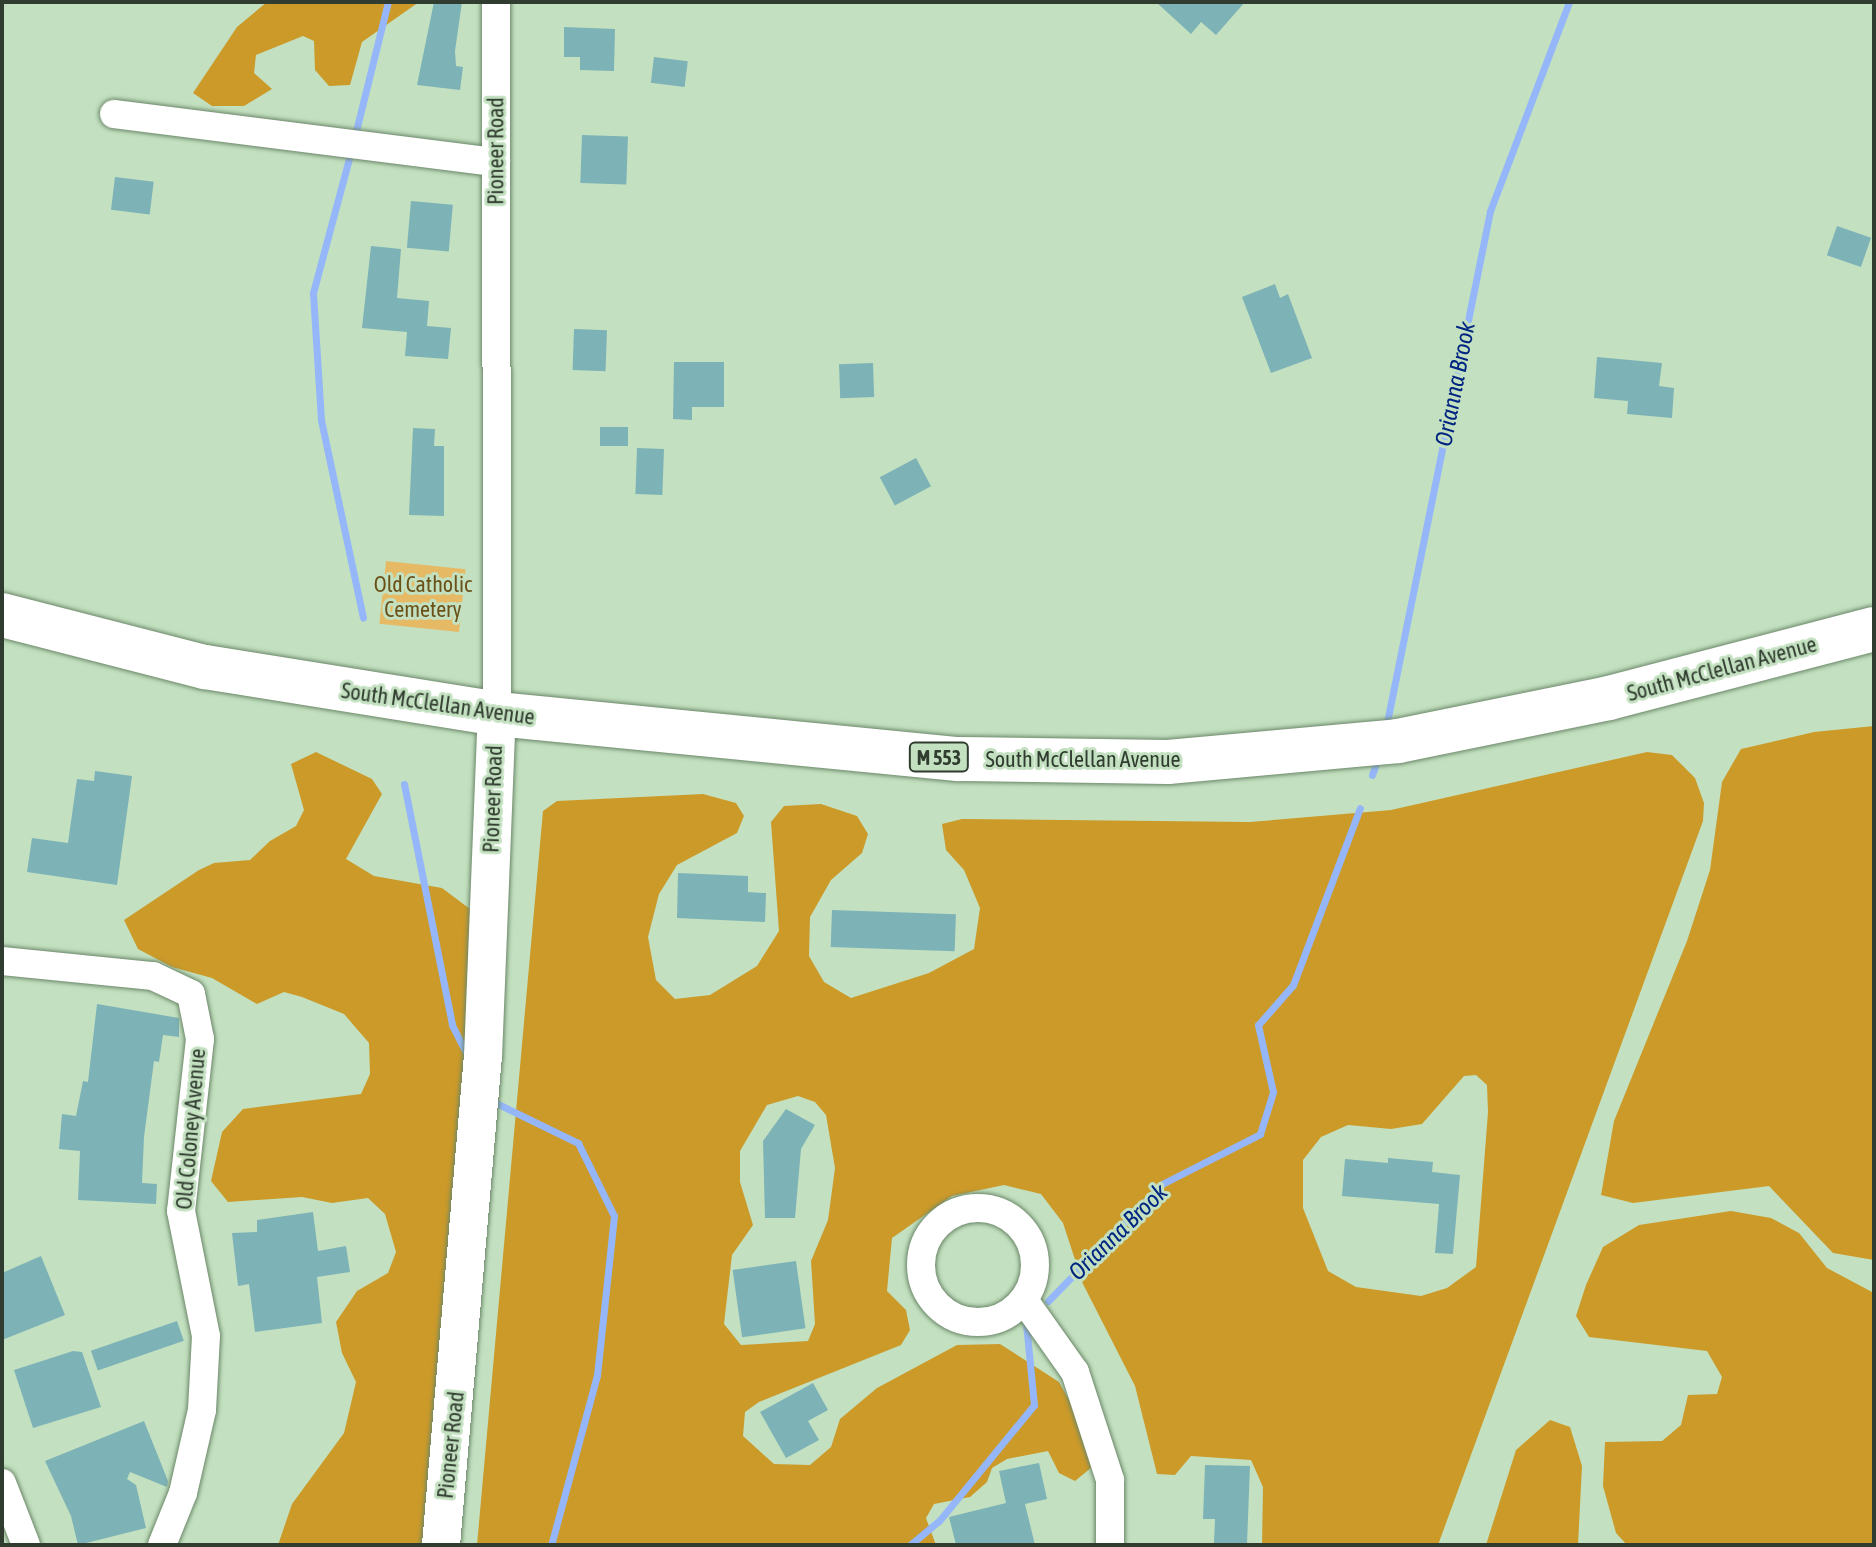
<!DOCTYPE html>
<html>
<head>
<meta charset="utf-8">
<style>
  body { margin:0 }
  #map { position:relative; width:1876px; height:1547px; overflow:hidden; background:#c3e1c0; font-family:"Asap Condensed",sans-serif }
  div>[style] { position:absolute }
  .green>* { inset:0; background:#e6ba64; transform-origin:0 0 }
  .forest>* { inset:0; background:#cc9a29 }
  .stream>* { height:7px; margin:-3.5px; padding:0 3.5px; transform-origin:3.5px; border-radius:3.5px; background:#95b7f9 }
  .building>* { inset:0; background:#7db2b7; transform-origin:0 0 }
  .roads { filter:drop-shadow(0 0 2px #6b8768) drop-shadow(0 0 2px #6b8768) }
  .street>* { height:28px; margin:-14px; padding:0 14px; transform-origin:14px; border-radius:14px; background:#fff }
  .street>.ring { margin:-14px; padding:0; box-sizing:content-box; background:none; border:28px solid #fff; border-radius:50% }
  .secondary>* { height:38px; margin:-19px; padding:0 19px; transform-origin:19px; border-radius:19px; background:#fff }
  .primary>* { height:44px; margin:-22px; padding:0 22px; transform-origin:22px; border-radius:22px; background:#fff }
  span { translate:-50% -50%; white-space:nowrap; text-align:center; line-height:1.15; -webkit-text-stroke:6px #c3e1c0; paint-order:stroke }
  .shield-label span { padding:2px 6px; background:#c3e1c0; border:2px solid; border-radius:6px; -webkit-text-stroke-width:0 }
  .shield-label { font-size:20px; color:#303c2f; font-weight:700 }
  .street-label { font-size:22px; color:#303c2f }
  .park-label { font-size:22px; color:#6b5118 }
  .water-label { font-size:24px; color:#002481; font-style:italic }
  .frame { position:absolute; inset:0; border:4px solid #303c2f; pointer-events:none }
</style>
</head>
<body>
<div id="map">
  <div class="green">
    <i style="left:386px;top:561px;width:80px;height:63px;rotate:6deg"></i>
  </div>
  <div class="forest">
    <i style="clip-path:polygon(267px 2px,419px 2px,362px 42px,350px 85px,329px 86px,315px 70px,314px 41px,303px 36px,256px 55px,254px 73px,272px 89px,244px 106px,212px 106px,193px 93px,237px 27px)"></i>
    <i style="clip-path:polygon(1874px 726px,1874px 1260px,1833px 1253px,1769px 1186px,1633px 1203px,1601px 1195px,1614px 1121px,1687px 941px,1710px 870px,1722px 782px,1741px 749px,1814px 732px)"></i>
    <i style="clip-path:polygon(316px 752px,372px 779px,382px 794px,346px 859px,374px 876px,442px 888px,470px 909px,474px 1014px,429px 1545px,278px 1545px,292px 1504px,344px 1433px,356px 1382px,342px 1353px,336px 1322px,357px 1291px,388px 1273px,396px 1252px,385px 1214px,368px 1198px,332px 1203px,302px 1197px,228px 1202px,211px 1181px,222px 1132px,243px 1109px,361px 1094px,370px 1074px,369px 1043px,344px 1014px,302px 997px,284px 992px,257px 1004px,212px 978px,172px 967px,138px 949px,124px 920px,199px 870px,214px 863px,250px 860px,270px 841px,296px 826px,304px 810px,291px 764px)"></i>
    <i style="clip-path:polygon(evenodd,1647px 752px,1672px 755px,1695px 778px,1704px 803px,1703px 821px,1438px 1545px,1262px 1545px,1263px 1487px,1251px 1460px,1191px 1456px,1175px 1475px,1157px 1474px,1135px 1386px,1083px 1284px,1063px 1223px,1041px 1194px,1004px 1185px,952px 1196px,892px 1238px,887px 1291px,906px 1310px,910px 1330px,901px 1345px,759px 1402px,745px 1412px,743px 1436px,774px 1464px,810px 1465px,831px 1447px,840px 1419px,877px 1388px,957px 1345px,1000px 1344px,1059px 1382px,1080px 1420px,1092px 1467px,1075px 1481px,1059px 1473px,1048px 1451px,1007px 1459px,992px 1468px,987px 1482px,970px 1497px,934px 1504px,926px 1518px,936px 1545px,477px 1545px,543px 811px,557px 801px,703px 794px,736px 803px,744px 816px,737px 833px,677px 865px,659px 894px,648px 937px,656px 980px,675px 999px,710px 995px,757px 966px,779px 931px,771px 822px,784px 806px,821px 804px,857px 816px,868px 834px,862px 853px,831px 880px,810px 917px,809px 956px,824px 982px,851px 998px,929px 973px,974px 949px,980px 908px,964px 870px,946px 850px,942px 824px,962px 819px,1250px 822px,1391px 810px,1647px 752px,1476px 1075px,1487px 1085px,1488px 1112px,1476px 1267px,1447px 1288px,1421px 1296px,1356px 1287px,1328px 1271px,1303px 1208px,1303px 1160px,1321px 1137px,1348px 1125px,1391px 1129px,1422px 1124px,1464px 1076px,1476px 1075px,1647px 752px,798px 1096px,815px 1102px,826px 1115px,835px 1168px,828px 1220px,811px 1261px,815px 1324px,808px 1341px,741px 1345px,724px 1324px,732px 1255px,753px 1225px,740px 1182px,740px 1151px,767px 1105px,798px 1096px)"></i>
    <i style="clip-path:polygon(1731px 1211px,1771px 1218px,1799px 1233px,1827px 1268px,1874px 1293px,1874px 1545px,1627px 1545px,1616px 1533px,1603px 1486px,1605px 1442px,1662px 1441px,1681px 1425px,1688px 1395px,1717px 1394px,1722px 1377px,1707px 1351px,1589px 1337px,1576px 1316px,1586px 1285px,1603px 1247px,1639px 1225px)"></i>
    <i style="clip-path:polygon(1550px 1420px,1570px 1427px,1582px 1466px,1578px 1545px,1486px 1545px,1516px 1450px)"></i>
  </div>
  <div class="stream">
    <i style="left:354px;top:139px;width:141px;rotate:-76.1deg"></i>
    <i style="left:351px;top:151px;width:147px;rotate:105deg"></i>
    <i style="left:313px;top:293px;width:127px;rotate:86.4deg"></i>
    <i style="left:321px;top:420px;width:202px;rotate:78deg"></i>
    <i style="left:1386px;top:727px;width:526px;rotate:-78.6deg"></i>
    <i style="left:1490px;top:211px;width:223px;rotate:-69.3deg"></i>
    <i style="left:1372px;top:775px;width:18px;rotate:-71deg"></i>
    <i style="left:404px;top:784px;width:246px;rotate:78.7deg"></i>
    <i style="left:452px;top:1025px;width:29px;rotate:63deg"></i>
    <i style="left:492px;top:1101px;width:96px;rotate:26deg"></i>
    <i style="left:578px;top:1143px;width:81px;rotate:63.7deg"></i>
    <i style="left:614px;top:1216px;width:160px;rotate:96.1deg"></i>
    <i style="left:597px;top:1375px;width:176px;rotate:105.1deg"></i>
    <i style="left:1048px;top:1301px;width:163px;rotate:-45.7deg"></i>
    <i style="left:1162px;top:1184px;width:110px;rotate:-27deg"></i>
    <i style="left:1260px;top:1134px;width:44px;rotate:-72.8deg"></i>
    <i style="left:1273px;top:1092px;width:69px;rotate:-102.6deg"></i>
    <i style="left:1258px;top:1025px;width:53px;rotate:-48.8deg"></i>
    <i style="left:1293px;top:985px;width:189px;rotate:-69.3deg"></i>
    <i style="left:910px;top:1545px;width:38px;rotate:-40deg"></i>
    <i style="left:939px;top:1521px;width:150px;rotate:-50.7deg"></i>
    <i style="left:1034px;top:1405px;width:82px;rotate:-95.6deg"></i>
  </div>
  <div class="building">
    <i style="clip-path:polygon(434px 2px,462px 2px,455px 51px,456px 66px,463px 67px,460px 90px,417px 85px)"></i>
    <i style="clip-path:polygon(1156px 2px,1245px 2px,1216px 35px,1201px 22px,1191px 34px)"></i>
    <i style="clip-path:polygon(564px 27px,615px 29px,614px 71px,580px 70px,580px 57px,564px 57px)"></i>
    <i style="left:654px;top:57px;width:34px;height:26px;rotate:7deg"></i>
    <i style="left:582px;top:135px;width:46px;height:48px;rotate:2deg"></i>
    <i style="left:115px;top:177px;width:39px;height:33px;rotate:7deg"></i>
    <i style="left:411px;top:201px;width:42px;height:47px;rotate:5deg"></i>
    <i style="left:1837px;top:226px;width:36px;height:31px;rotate:19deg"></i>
    <i style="clip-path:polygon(371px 246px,401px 249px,397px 298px,429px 301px,427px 326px,451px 328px,448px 359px,405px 356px,407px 332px,362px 328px)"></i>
    <i style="clip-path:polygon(1275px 284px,1280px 298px,1288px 294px,1312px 358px,1271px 373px,1242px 297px)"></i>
    <i style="left:574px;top:329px;width:33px;height:41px;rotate:2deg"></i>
    <i style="clip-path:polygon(1597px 357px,1662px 363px,1659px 386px,1674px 388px,1672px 418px,1627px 414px,1628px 401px,1594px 398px)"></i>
    <i style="clip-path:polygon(674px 362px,724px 362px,724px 407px,692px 407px,692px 420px,673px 419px)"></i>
    <i style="left:873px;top:363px;width:34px;height:34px;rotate:88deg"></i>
    <i style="left:600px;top:427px;width:28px;height:19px"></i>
    <i style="clip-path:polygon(413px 428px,435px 429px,434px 446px,444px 446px,444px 516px,409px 515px)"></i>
    <i style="left:637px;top:448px;width:27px;height:46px;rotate:2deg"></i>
    <i style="left:916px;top:458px;width:32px;height:41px;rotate:62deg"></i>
    <i style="clip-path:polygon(95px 771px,132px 776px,117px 885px,27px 872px,32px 838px,68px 843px,77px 779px,94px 781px)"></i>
    <i style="clip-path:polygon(678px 873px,748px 876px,748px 892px,766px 893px,765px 922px,677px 918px)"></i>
    <i style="left:832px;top:910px;width:124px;height:37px;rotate:2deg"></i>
    <i style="clip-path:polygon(97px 1004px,179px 1018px,179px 1037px,163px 1035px,159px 1062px,154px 1061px,144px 1137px,142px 1183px,157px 1184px,156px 1204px,78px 1200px,80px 1151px,59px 1149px,62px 1114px,76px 1116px,83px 1081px,88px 1082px)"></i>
    <i style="clip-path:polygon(786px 1109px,815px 1125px,801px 1149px,795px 1218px,765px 1218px,763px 1141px)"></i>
    <i style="clip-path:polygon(1388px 1158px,1433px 1162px,1432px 1172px,1460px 1175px,1453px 1254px,1435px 1253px,1439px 1204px,1342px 1196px,1345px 1159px,1388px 1163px)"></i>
    <i style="clip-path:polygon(313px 1212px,318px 1251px,346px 1246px,350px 1272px,317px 1277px,322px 1323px,255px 1332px,249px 1284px,238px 1286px,232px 1233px,257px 1232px,257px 1220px)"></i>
    <i style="clip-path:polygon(41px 1256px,65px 1315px,2px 1340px,2px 1273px)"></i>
    <i style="left:796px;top:1261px;width:68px;height:64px;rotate:82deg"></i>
    <i style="left:177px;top:1321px;width:21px;height:91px;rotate:71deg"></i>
    <i style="clip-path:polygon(73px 1351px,82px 1352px,101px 1407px,33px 1428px,14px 1370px)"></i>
    <i style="clip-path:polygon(813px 1383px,828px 1410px,808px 1421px,819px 1440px,786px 1458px,760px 1412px)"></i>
    <i style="clip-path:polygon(144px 1421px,168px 1481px,167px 1487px,130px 1472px,127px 1479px,136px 1485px,146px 1528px,78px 1545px,71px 1516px,45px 1461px)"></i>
    <i style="clip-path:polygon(1039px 1463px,1047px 1499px,1025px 1504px,1035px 1545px,956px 1545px,949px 1517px,1006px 1503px,999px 1471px)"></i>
    <i style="clip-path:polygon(1205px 1465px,1250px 1466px,1247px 1544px,1214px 1543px,1215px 1519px,1203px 1519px)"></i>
  </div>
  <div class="roads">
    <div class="street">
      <i style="left:496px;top:2px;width:712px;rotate:89.92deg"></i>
      <i style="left:114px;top:114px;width:385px;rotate:7.2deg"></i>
      <i style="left:2px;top:961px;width:152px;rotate:5.7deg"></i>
      <i style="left:153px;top:976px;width:42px;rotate:25.3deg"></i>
      <i style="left:191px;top:994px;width:46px;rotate:78.7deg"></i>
      <i style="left:200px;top:1039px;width:173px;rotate:96.3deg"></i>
      <i style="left:181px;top:1211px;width:127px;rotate:78.7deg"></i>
      <i style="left:206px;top:1336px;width:74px;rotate:93.1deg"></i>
      <i style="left:202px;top:1410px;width:85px;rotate:102.9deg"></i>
      <i style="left:183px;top:1493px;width:56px;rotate:112deg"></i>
      <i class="ring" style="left:921px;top:1208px;width:86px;height:86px"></i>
      <i style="left:1024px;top:1300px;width:88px;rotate:54.7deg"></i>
      <i style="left:1075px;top:1372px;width:114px;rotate:72deg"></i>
      <i style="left:1110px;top:1480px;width:65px;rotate:90deg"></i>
      <i style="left:2px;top:1483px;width:66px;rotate:68.8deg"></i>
    </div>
    <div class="secondary">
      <i style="left:441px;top:1545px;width:490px;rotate:-85.1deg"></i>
      <i style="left:483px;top:1057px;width:343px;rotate:-87.7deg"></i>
    </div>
    <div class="primary">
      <i style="left:2px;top:615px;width:210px;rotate:14.4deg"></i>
      <i style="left:205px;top:667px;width:296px;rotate:9.1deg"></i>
      <i style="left:497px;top:714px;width:463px;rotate:5.6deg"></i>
      <i style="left:958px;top:759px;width:210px;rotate:0.8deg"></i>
      <i style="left:1168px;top:762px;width:231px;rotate:-5.2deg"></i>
      <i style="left:1398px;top:741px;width:215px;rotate:-11.5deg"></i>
      <i style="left:1609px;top:698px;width:274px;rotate:-14.6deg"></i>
    </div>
  </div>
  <div class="shield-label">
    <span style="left:939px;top:757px">M 553</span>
  </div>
  <div class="street-label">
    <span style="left:496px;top:151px;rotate:-90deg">Pioneer Road</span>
    <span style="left:1722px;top:669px;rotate:-15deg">South McClellan Avenue</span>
    <span style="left:438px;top:704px;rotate:8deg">South McClellan Avenue</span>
    <span style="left:1083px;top:760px">South McClellan Avenue</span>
    <span style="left:493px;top:799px;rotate:-88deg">Pioneer Road</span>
    <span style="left:191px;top:1129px;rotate:-85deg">Old Coloney Avenue</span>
    <span style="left:451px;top:1445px;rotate:-84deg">Pioneer Road</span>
  </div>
  <div class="park-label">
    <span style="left:423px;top:597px">Old Catholic<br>Cemetery</span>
  </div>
  <div class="water-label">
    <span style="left:1455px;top:384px;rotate:-79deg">Orianna Brook</span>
    <span style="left:1118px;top:1232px;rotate:-44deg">Orianna Brook</span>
  </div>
  <div class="frame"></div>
</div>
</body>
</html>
